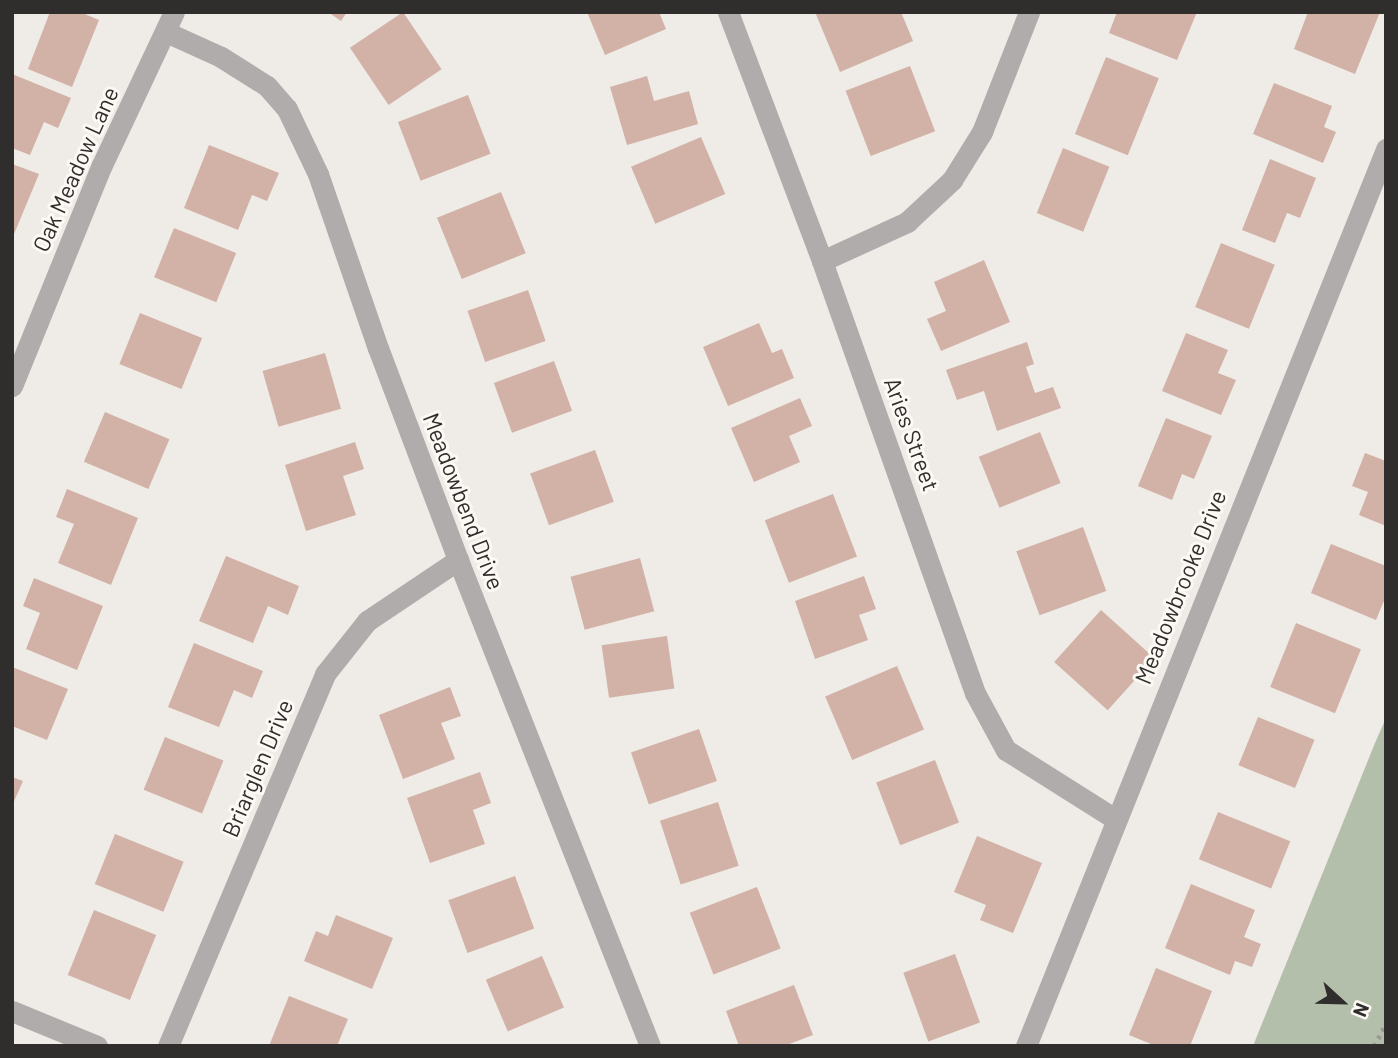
<!DOCTYPE html>
<html>
<head>
<meta charset="utf-8">
<style>
  body { margin:0 }
  #map { position:relative; width:1398px; height:1058px; overflow:hidden; background:#efebe7; font-family:Barlow,sans-serif }
  div>[style] { position:absolute }
  .green>* { inset:0; background:#b3bfab }
  .building>* { inset:0; background:#d2b2a6; transform-origin:0 0 }
  .path>* { height:4.5px; margin-top:-2.25px; transform-origin:0; background:repeating-linear-gradient(90deg,#9b9895 0 3.5px,transparent 0 8.5px) }
  .minor>* { height:21px; margin:-10.5px; padding:0 10.5px; transform-origin:10.5px; border-radius:10.5px; background:#afacab }
  span { translate:-50% -50%; white-space:nowrap; text-align:center; line-height:1.15; -webkit-text-stroke:6px #fcf8f4; paint-order:stroke }
  .street-label { font-size:23px; color:#2f2e2c }
  .frame { position:absolute; inset:0; border:14px solid #2f2e2c; pointer-events:none }
  .north { position:absolute; left:1307px; top:967px; width:70px; height:70px; -webkit-text-stroke:5px #fcf8f4; paint-order:stroke; rotate:112deg; font-size:19px; font-weight:700; line-height:28px; text-align:center; color:#2f2e2c }
  .north::after { content:''; display:block; margin:auto; width:24px; height:32px; background:#2f2e2c; clip-path:polygon(50% 0,100% 100%,50% 72%,0 100%) }
</style>
</head>
<body>
<div id="map">
  <div class="green">
    <i style="clip-path:polygon(1386px 718px,1386px 1046px,1253px 1046px,1375px 743px)"></i>
  </div>
  <div class="building">
    <i style="clip-path:polygon(50px 12px,80px 12px,99px 20px,72px 87px,28px 69px)"></i>
    <i style="clip-path:polygon(328px 12px,347px 12px,341px 21px)"></i>
    <i style="left:403px;top:12px;width:69px;height:64px;rotate:56deg"></i>
    <i style="clip-path:polygon(587px 12px,659px 12px,666px 29px,605px 55px)"></i>
    <i style="clip-path:polygon(815px 12px,901px 12px,913px 41px,840px 72px)"></i>
    <i style="clip-path:polygon(1117px 12px,1197px 12px,1177px 60px,1109px 33px)"></i>
    <i style="clip-path:polygon(1308px 12px,1380px 12px,1355px 74px,1294px 49px)"></i>
    <i style="left:1106px;top:57px;width:57px;height:83px;rotate:22deg"></i>
    <i style="left:910px;top:66px;width:70px;height:69px;rotate:69deg"></i>
    <i style="clip-path:polygon(12px 74px,71px 98px,58px 128px,44px 122px,30px 155px,12px 148px)"></i>
    <i style="clip-path:polygon(647px 76px,654px 101px,689px 91px,698px 124px,627px 145px,610px 87px)"></i>
    <i style="clip-path:polygon(1274px 83px,1332px 106px,1324px 127px,1336px 132px,1323px 163px,1253px 134px)"></i>
    <i style="left:468px;top:95px;width:63px;height:75px;rotate:69deg"></i>
    <i style="left:701px;top:137px;width:62px;height:76px;rotate:67deg"></i>
    <i style="clip-path:polygon(209px 145px,279px 173px,267px 201px,252px 195px,238px 230px,184px 208px)"></i>
    <i style="left:1063px;top:148px;width:50px;height:70px;rotate:22deg"></i>
    <i style="clip-path:polygon(1270px 159px,1316px 178px,1300px 218px,1287px 213px,1275px 243px,1242px 230px)"></i>
    <i style="clip-path:polygon(12px 164px,39px 174px,12px 239px)"></i>
    <i style="left:501px;top:192px;width:66px;height:69px;rotate:68deg"></i>
    <i style="left:174px;top:228px;width:67px;height:53px;rotate:22deg"></i>
    <i style="left:1221px;top:243px;width:58px;height:69px;rotate:22deg"></i>
    <i style="clip-path:polygon(984px 260px,1010px 322px,941px 351px,927px 319px,946px 311px,934px 282px)"></i>
    <i style="left:528px;top:290px;width:54px;height:64px;rotate:71deg"></i>
    <i style="left:140px;top:313px;width:67px;height:55px;rotate:22deg"></i>
    <i style="clip-path:polygon(759px 323px,772px 353px,782px 349px,794px 378px,728px 406px,703px 347px)"></i>
    <i style="clip-path:polygon(1186px 333px,1228px 350px,1218px 373px,1236px 380px,1221px 415px,1162px 391px)"></i>
    <i style="clip-path:polygon(1027px 342px,1034px 364px,1026px 367px,1035px 393px,1053px 387px,1061px 408px,997px 431px,984px 391px,957px 400px,946px 370px)"></i>
    <i style="left:325px;top:353px;width:58px;height:65px;rotate:74deg"></i>
    <i style="left:554px;top:361px;width:53px;height:64px;rotate:70deg"></i>
    <i style="clip-path:polygon(800px 398px,812px 426px,789px 436px,800px 462px,754px 482px,731px 428px)"></i>
    <i style="left:105px;top:412px;width:70px;height:54px;rotate:23deg"></i>
    <i style="clip-path:polygon(1166px 418px,1212px 436px,1194px 479px,1182px 474px,1172px 500px,1138px 486px)"></i>
    <i style="left:1040px;top:432px;width:55px;height:66px;rotate:68deg"></i>
    <i style="clip-path:polygon(355px 442px,364px 469px,343px 476px,356px 515px,306px 531px,285px 465px)"></i>
    <i style="left:595px;top:450px;width:55px;height:69px;rotate:70deg"></i>
    <i style="clip-path:polygon(1365px 453px,1386px 461px,1386px 526px,1359px 515px,1368px 492px,1352px 486px)"></i>
    <i style="clip-path:polygon(67px 489px,138px 518px,111px 585px,58px 563px,74px 524px,56px 517px)"></i>
    <i style="left:833px;top:494px;width:67px;height:73px;rotate:69deg"></i>
    <i style="left:1083px;top:527px;width:68px;height:71px;rotate:70deg"></i>
    <i style="clip-path:polygon(1331px 544px,1386px 566px,1386px 596px,1376px 620px,1311px 593px)"></i>
    <i style="clip-path:polygon(226px 556px,299px 586px,288px 615px,268px 606px,253px 643px,199px 621px)"></i>
    <i style="left:640px;top:558px;width:55px;height:72px;rotate:75deg"></i>
    <i style="clip-path:polygon(864px 576px,876px 609px,859px 615px,868px 640px,815px 659px,795px 601px)"></i>
    <i style="clip-path:polygon(34px 578px,103px 606px,77px 670px,26px 649px,40px 613px,23px 606px)"></i>
    <i style="left:1101px;top:610px;width:72px;height:70px;rotate:42deg"></i>
    <i style="left:1296px;top:623px;width:70px;height:69px;rotate:22deg"></i>
    <i style="left:667px;top:636px;width:53px;height:66px;rotate:82deg"></i>
    <i style="clip-path:polygon(194px 643px,263px 671px,252px 698px,234px 690px,219px 727px,168px 707px)"></i>
    <i style="left:897px;top:666px;width:69px;height:78px;rotate:67deg"></i>
    <i style="clip-path:polygon(12px 667px,68px 689px,47px 740px,12px 726px)"></i>
    <i style="clip-path:polygon(450px 687px,461px 716px,441px 723px,455px 759px,403px 779px,379px 715px)"></i>
    <i style="left:1258px;top:717px;width:61px;height:52px;rotate:22deg"></i>
    <i style="left:699px;top:729px;width:55px;height:72px;rotate:71deg"></i>
    <i style="left:165px;top:737px;width:63px;height:57px;rotate:22deg"></i>
    <i style="left:935px;top:760px;width:67px;height:63px;rotate:69deg"></i>
    <i style="clip-path:polygon(480px 772px,491px 803px,473px 810px,485px 844px,430px 863px,407px 798px)"></i>
    <i style="clip-path:polygon(12px 777px,23px 781px,12px 806px)"></i>
    <i style="left:718px;top:802px;width:67px;height:61px;rotate:72deg"></i>
    <i style="left:1218px;top:812px;width:78px;height:51px;rotate:22deg"></i>
    <i style="left:115px;top:834px;width:74px;height:54px;rotate:22deg"></i>
    <i style="clip-path:polygon(977px 836px,1042px 863px,1013px 933px,980px 920px,986px 905px,954px 892px)"></i>
    <i style="left:515px;top:876px;width:56px;height:71px;rotate:70deg"></i>
    <i style="clip-path:polygon(1191px 884px,1255px 910px,1244px 937px,1261px 944px,1252px 967px,1235px 961px,1230px 975px,1165px 948px)"></i>
    <i style="left:757px;top:887px;width:66px;height:72px;rotate:69deg"></i>
    <i style="left:94px;top:910px;width:67px;height:70px;rotate:22deg"></i>
    <i style="clip-path:polygon(336px 915px,393px 938px,372px 989px,304px 961px,316px 931px,328px 936px)"></i>
    <i style="left:955px;top:954px;width:73px;height:55px;rotate:70deg"></i>
    <i style="left:542px;top:956px;width:56px;height:61px;rotate:67deg"></i>
    <i style="clip-path:polygon(1156px 968px,1212px 991px,1190px 1046px,1156px 1046px,1129px 1035px)"></i>
    <i style="clip-path:polygon(794px 985px,813px 1035px,784px 1046px,739px 1046px,726px 1011px)"></i>
    <i style="clip-path:polygon(289px 996px,348px 1019px,337px 1046px,269px 1046px)"></i>
  </div>
  <div class="path">
    <i style="left:1374px;top:1046px;width:26px;rotate:-62deg"></i>
  </div>
  <div class="minor">
    <i style="left:728px;top:12px;width:266px;rotate:69.3deg"></i>
    <i style="left:822px;top:261px;width:458px;rotate:70.5deg"></i>
    <i style="left:975px;top:693px;width:65px;rotate:61.5deg"></i>
    <i style="left:1006px;top:750px;width:129px;rotate:32.3deg"></i>
    <i style="left:166px;top:32px;width:60px;rotate:24.4deg"></i>
    <i style="left:221px;top:57px;width:54px;rotate:32.2deg"></i>
    <i style="left:267px;top:86px;width:30px;rotate:49deg"></i>
    <i style="left:287px;top:109px;width:72px;rotate:64.5deg"></i>
    <i style="left:318px;top:174px;width:184px;rotate:71deg"></i>
    <i style="left:378px;top:348px;width:227px;rotate:69.3deg"></i>
    <i style="left:458px;top:560px;width:523px;rotate:68.44deg"></i>
    <i style="left:822px;top:261px;width:94px;rotate:-24.6deg"></i>
    <i style="left:907px;top:222px;width:62px;rotate:-43deg"></i>
    <i style="left:952px;top:180px;width:57px;rotate:-58deg"></i>
    <i style="left:982px;top:132px;width:129px;rotate:-68.6deg"></i>
    <i style="left:12px;top:386px;width:236px;rotate:-67.9deg"></i>
    <i style="left:101px;top:167px;width:171px;rotate:-64.8deg"></i>
    <i style="left:12px;top:1011px;width:92px;rotate:22.4deg"></i>
    <i style="left:168px;top:1046px;width:404px;rotate:-67.1deg"></i>
    <i style="left:325px;top:674px;width:68px;rotate:-51.6deg"></i>
    <i style="left:367px;top:621px;width:110px;rotate:-33.8deg"></i>
    <i style="left:1026px;top:1046px;width:967px;rotate:-68.13deg"></i>
  </div>
  <div class="street-label">
    <span style="left:75px;top:169px;rotate:-66deg">Oak Meadow Lane</span>
    <span style="left:912px;top:434px;rotate:70deg">Aries Street</span>
    <span style="left:464px;top:501px;rotate:69deg">Meadowbend Drive</span>
    <span style="left:1180px;top:587px;rotate:-68deg">Meadowbrooke Drive</span>
    <span style="left:257px;top:768px;rotate:-67deg">Briarglen Drive</span>
  </div>
  <div class="frame"></div>
  <div class="north">N</div>
</div>
</body>
</html>
